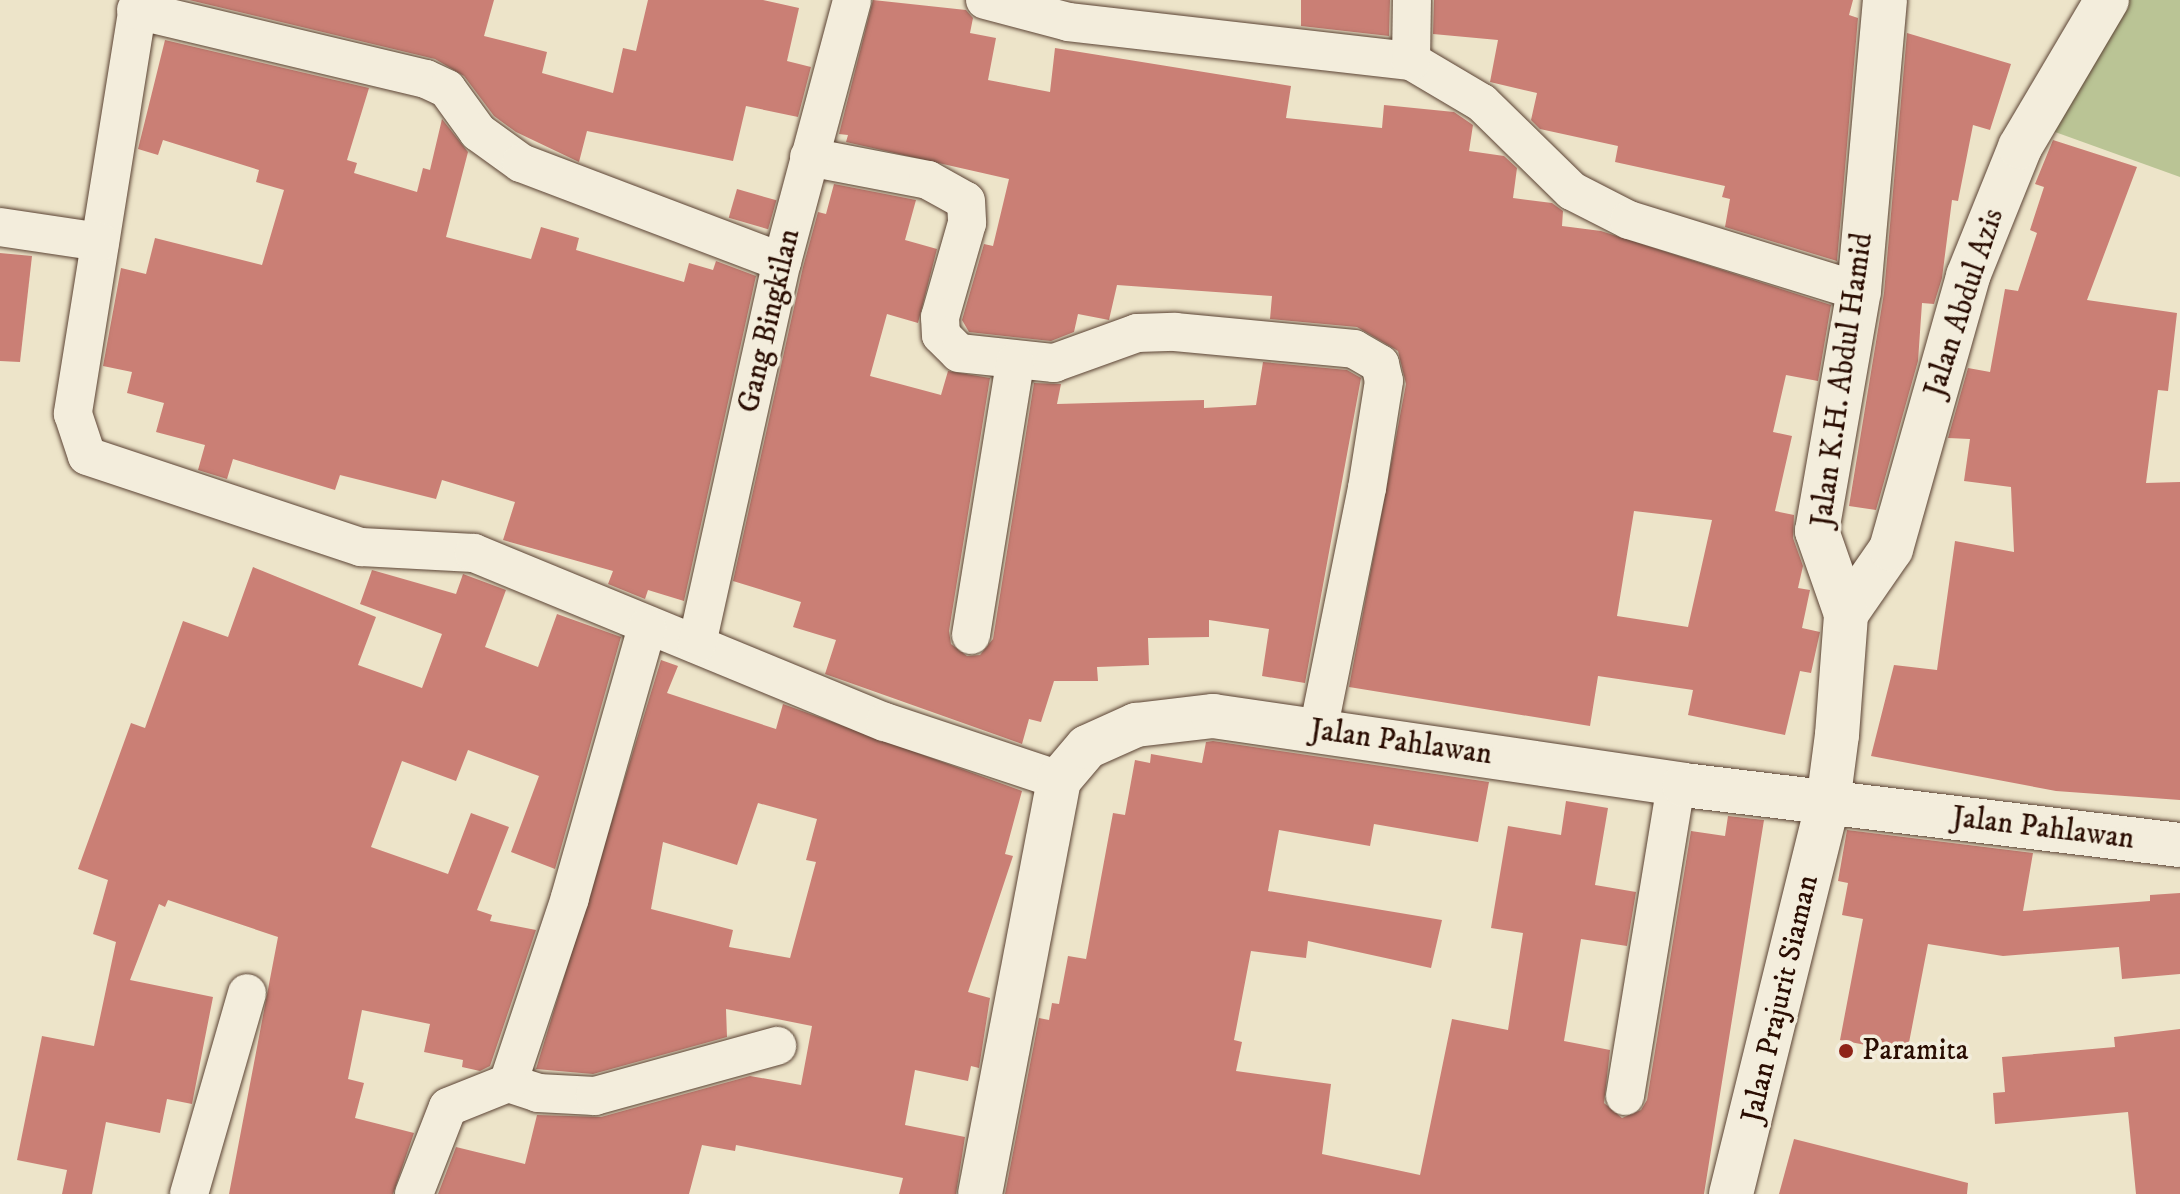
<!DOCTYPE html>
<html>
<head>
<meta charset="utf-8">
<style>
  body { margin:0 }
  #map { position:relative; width:2180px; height:1194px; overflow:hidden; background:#ede4c9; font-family:"IM FELL DW Pica",serif }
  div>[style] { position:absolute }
  .green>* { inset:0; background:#bac495 }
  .building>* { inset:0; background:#ca7f75; transform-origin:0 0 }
  .roads { filter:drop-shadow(0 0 2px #5b4334) drop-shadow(0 0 2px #5b4334) }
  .minor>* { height:38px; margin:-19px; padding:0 19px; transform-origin:19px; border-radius:19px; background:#f3eddc }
  .tertiary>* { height:44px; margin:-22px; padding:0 22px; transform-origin:22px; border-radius:22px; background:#f3eddc }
  .secondary>* { height:44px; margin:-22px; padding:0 22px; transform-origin:22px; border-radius:22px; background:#f3eddc }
  .dots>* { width:22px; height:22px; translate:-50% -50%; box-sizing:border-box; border:4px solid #f3eddc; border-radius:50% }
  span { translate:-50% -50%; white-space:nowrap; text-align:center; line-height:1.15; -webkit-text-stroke:7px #f3eddc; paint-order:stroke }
  .street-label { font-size:30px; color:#2a0d02 }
  .poi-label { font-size:30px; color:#2a0d02 }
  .left { translate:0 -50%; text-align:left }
</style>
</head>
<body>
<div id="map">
  <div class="green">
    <i style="clip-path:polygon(2129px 0,2180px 0,2180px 177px,2044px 128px)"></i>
  </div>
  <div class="building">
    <i style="clip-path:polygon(189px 0,494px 0,484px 36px,547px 52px,542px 73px,613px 93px,623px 48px,636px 51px,648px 0,763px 0,799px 8px,787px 61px,811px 67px,798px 117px,746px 106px,733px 161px,587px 131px,579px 162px,516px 132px,494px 116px,464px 76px,435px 59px)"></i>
    <i style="clip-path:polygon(evenodd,873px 0,966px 10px,973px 18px,970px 33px,996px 38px,988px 80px,1050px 92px,1055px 48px,1291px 86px,1286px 118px,1382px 128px,1384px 105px,1454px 112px,1473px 125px,1469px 151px,1504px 156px,1517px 168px,1513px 198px,1552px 203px,1563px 211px,1562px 226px,1601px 231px,1831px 305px,1818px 381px,1786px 375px,1773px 432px,1792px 436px,1775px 511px,1794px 515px,1793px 538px,1803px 566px,1798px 588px,1810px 590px,1802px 628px,1820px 632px,1811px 673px,1800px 671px,1785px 735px,1688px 715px,1693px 690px,1598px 676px,1590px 726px,1349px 687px,1406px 384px,1398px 351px,1357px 327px,1270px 319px,1272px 296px,1117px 285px,1109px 320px,1078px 314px,1074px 332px,1051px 341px,969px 332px,962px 320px,984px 244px,993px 246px,1009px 179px,846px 142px,848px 135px,839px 134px,873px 0,1634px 511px,1712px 520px,1688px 627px,1617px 616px,1634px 511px)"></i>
    <i style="clip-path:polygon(1301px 0,1390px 0,1389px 36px,1301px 26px)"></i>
    <i style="clip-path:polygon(1434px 0,1853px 0,1849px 15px,1858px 18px,1837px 261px,1725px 227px,1730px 199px,1722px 197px,1725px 186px,1615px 162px,1618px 146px,1540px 129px,1531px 120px,1537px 93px,1490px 82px,1498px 40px,1433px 34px)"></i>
    <i style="clip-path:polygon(1907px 33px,2011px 64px,1990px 130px,1973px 125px,1958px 201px,1952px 200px,1942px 278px,1934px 304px,1922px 303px,1918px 361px,1876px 510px,1849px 506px,1884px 293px)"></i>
    <i style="clip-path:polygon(165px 40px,369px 88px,347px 160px,357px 163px,354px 173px,417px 192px,423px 168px,430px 170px,442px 119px,468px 152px,446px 237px,531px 259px,541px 227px,579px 238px,576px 250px,684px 282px,689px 263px,713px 270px,716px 261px,756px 276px,684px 601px,648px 590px,645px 599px,608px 584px,613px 571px,503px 540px,515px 502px,442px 480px,436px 499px,340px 475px,335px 490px,233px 459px,227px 479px,198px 470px,205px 445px,156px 432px,164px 403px,127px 393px,132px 372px,103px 366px,121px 268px,146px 274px,155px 238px,262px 265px,284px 190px,256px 182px,259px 170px,163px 140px,158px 155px,138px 149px)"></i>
    <i style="clip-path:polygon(2053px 140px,2137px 167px,2087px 300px,2177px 313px,2168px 391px,2158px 390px,2146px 483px,2180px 482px,2180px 800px,2056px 791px,1871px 756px,1894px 665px,1937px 670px,1955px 541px,2014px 552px,2011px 487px,1964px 481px,1970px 439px,1948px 438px,1968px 368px,1990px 372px,2005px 289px,2018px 291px,2037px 233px,2030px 230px,2044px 187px,2035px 184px)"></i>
    <i style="clip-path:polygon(834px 184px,916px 200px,905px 240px,937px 249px,918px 323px,887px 314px,870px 376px,941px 395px,948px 371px,990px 378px,949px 631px,951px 644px,967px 656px,980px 655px,993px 639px,1034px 383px,1061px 384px,1057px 404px,1204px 400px,1204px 408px,1256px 405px,1263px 362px,1347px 370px,1361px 378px,1305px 683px,1262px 676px,1269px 629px,1209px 620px,1209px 637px,1148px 638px,1149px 665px,1097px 667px,1098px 681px,1054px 681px,1041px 722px,1029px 719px,1022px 744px,825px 674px,836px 640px,793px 627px,801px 602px,733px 581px,803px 267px,818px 212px,826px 214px)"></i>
    <i style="left:737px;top:189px;width:41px;height:30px;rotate:16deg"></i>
    <i style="clip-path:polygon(0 253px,32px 256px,20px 362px,0 361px)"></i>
    <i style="clip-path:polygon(253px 567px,376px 617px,358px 665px,422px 688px,442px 634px,360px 604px,372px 570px,456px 594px,463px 574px,506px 590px,485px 647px,538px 667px,557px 614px,621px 637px,555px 869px,511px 852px,539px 776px,468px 750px,456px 781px,402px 761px,371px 847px,448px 874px,471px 813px,509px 827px,477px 910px,492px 915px,490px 921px,536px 930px,490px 1066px,480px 1071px,462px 1067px,463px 1060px,424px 1052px,430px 1024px,362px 1010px,348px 1079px,364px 1083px,355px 1118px,414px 1133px,393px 1194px,229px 1194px,278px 937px,168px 900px,165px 907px,159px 904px,130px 980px,213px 997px,192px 1104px,167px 1099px,160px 1133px,106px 1122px,92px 1194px,62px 1194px,67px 1170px,17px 1160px,42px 1036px,94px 1046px,116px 942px,93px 934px,108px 880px,78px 869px,131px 723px,145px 728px,183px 621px,228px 637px)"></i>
    <i style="clip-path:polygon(evenodd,661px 660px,678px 666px,667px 693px,776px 729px,783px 704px,1022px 791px,1005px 854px,1013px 856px,968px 992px,990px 998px,979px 1068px,971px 1066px,968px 1081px,915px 1070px,905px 1125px,965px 1137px,956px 1194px,899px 1194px,903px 1178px,736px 1145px,735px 1151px,702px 1145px,689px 1194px,438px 1194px,456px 1147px,525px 1164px,537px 1115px,601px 1117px,750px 1076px,801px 1085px,812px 1026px,726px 1009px,727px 1037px,593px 1074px,536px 1069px,661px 660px,758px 803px,817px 819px,806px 860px,816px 862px,790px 958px,729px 947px,733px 930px,651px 909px,663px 842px,737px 865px,758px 803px)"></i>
    <i style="clip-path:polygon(1213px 741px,1489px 782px,1478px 842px,1374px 824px,1370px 846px,1279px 830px,1268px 891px,1442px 920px,1431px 968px,1308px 941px,1306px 958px,1251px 951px,1234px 1040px,1242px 1042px,1236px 1071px,1331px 1084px,1322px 1154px,1420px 1175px,1452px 1019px,1508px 1030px,1523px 933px,1491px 928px,1508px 826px,1561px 835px,1566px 801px,1608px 808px,1595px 885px,1636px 892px,1627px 946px,1581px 939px,1564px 1041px,1610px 1050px,1604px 1103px,1622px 1118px,1641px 1110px,1647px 1100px,1691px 831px,1725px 836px,1728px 816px,1764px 820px,1704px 1194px,1005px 1194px,1039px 1018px,1049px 1020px,1052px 1003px,1059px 1004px,1068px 956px,1086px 959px,1113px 813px,1125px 815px,1135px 760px,1150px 763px,1151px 754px,1202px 763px,1206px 742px)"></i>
    <i style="clip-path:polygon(1847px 830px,2033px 853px,2023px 911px,2150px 901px,2150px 895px,2180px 893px,2180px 974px,2122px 979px,2119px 947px,2003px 956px,1928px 944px,1907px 1053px,1840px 1040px,1863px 919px,1842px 915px,1848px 883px,1838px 881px)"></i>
    <i style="clip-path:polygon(2180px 1029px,2180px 1194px,2136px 1194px,2128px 1112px,1995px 1124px,1993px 1093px,2005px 1092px,2002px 1057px,2115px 1047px,2114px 1037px)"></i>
    <i style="clip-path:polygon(1794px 1139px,1968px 1183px,1967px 1194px,1779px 1194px)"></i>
  </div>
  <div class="roads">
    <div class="minor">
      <i style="left:139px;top:0;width:419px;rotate:99.1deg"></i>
      <i style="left:73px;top:414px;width:44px;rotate:71.6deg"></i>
      <i style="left:87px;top:456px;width:289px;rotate:18.4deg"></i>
      <i style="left:361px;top:547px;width:113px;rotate:3deg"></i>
      <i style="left:474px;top:553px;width:444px;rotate:22.4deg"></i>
      <i style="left:885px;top:722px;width:183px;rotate:18.4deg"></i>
      <i style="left:985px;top:0;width:86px;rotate:14.8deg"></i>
      <i style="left:1068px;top:22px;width:345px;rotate:6.5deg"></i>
      <i style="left:1411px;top:61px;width:82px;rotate:30.6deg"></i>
      <i style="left:1482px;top:103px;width:126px;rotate:44.4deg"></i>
      <i style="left:1572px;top:191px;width:64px;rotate:27deg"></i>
      <i style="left:1629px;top:220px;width:241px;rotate:17.2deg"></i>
      <i style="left:136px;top:10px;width:298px;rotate:13.4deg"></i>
      <i style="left:426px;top:79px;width:23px;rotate:25deg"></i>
      <i style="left:447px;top:89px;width:53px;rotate:54.2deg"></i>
      <i style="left:478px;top:132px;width:53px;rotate:35.8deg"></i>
      <i style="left:521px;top:163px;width:279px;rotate:20.8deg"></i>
      <i style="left:1411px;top:61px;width:61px;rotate:-89.1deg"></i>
      <i style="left:809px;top:157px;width:121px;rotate:10.9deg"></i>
      <i style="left:928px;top:180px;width:43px;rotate:28.9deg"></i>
      <i style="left:966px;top:201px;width:22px;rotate:87deg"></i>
      <i style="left:967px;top:223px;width:98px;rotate:106deg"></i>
      <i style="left:940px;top:317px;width:18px;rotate:87deg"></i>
      <i style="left:941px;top:335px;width:25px;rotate:45deg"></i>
      <i style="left:959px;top:353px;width:96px;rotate:6deg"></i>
      <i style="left:1054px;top:363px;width:88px;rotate:-19.9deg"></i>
      <i style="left:1137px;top:333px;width:38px;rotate:-2deg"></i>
      <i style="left:1175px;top:332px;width:180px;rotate:5.4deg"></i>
      <i style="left:1354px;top:349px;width:30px;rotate:30deg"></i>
      <i style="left:1380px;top:364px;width:17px;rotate:77deg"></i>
      <i style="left:1384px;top:381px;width:108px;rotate:99deg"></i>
      <i style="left:1367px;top:488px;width:247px;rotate:101.4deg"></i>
      <i style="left:0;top:227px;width:101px;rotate:8.5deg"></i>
      <i style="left:647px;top:627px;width:282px;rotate:105.9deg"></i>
      <i style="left:570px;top:898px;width:195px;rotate:108.5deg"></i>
      <i style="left:508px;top:1083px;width:32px;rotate:18deg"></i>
      <i style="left:538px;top:1093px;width:57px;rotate:3deg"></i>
      <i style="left:595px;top:1096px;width:189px;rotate:-15.4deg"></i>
      <i style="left:971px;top:635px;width:276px;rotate:-80.8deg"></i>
      <i style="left:697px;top:644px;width:391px;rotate:-77.5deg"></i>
      <i style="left:782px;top:262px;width:271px;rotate:-75deg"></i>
      <i style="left:1625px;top:1096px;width:316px;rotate:-80.7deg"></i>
      <i style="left:189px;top:1194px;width:209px;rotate:-73.9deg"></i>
      <i style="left:414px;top:1194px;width:93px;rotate:-68.7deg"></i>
      <i style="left:448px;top:1107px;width:65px;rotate:-21.8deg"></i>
    </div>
    <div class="tertiary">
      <i style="left:1846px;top:614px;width:79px;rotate:-55.3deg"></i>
      <i style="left:1891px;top:549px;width:284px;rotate:-74.2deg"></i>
      <i style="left:1968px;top:276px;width:139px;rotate:-68deg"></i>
      <i style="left:2020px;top:147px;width:171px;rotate:-59.4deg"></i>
      <i style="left:1731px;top:1194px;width:403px;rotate:-76.1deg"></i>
      <i style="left:1828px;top:803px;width:69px;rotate:-82.5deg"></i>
      <i style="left:1837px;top:735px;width:121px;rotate:-85.7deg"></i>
      <i style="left:1846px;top:614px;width:88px;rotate:-109.3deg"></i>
      <i style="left:1817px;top:531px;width:244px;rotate:-80.1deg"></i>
      <i style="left:1859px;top:291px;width:292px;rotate:-84.9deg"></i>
    </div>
    <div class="secondary">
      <i style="left:980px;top:1194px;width:421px;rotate:-79.2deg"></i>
      <i style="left:1059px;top:780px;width:43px;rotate:-49.7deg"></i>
      <i style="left:1087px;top:747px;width:54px;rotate:-24.2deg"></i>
      <i style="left:1136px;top:725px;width:78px;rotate:-6.7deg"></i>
      <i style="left:1213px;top:716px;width:476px;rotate:8.3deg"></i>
      <i style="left:1684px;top:785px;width:500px;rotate:6.9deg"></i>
    </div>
  </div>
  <div class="dots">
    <i style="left:1846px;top:1051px;background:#8f2418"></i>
  </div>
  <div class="street-label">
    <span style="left:1965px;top:303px;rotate:-72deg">Jalan Abdul Azis</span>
    <span style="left:770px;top:321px;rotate:-77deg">Gang Bingkilan</span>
    <span style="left:1843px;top:380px;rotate:-82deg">Jalan K.H. Abdul Hamid</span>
    <span style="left:1401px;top:743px;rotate:8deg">Jalan Pahlawan</span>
    <span style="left:2043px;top:829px;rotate:7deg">Jalan Pahlawan</span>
    <span style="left:1781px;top:999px;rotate:-77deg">Jalan Prajurit Siaman</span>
  </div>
  <div class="poi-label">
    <span class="left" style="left:1862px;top:1051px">Paramita</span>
  </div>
</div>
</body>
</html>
